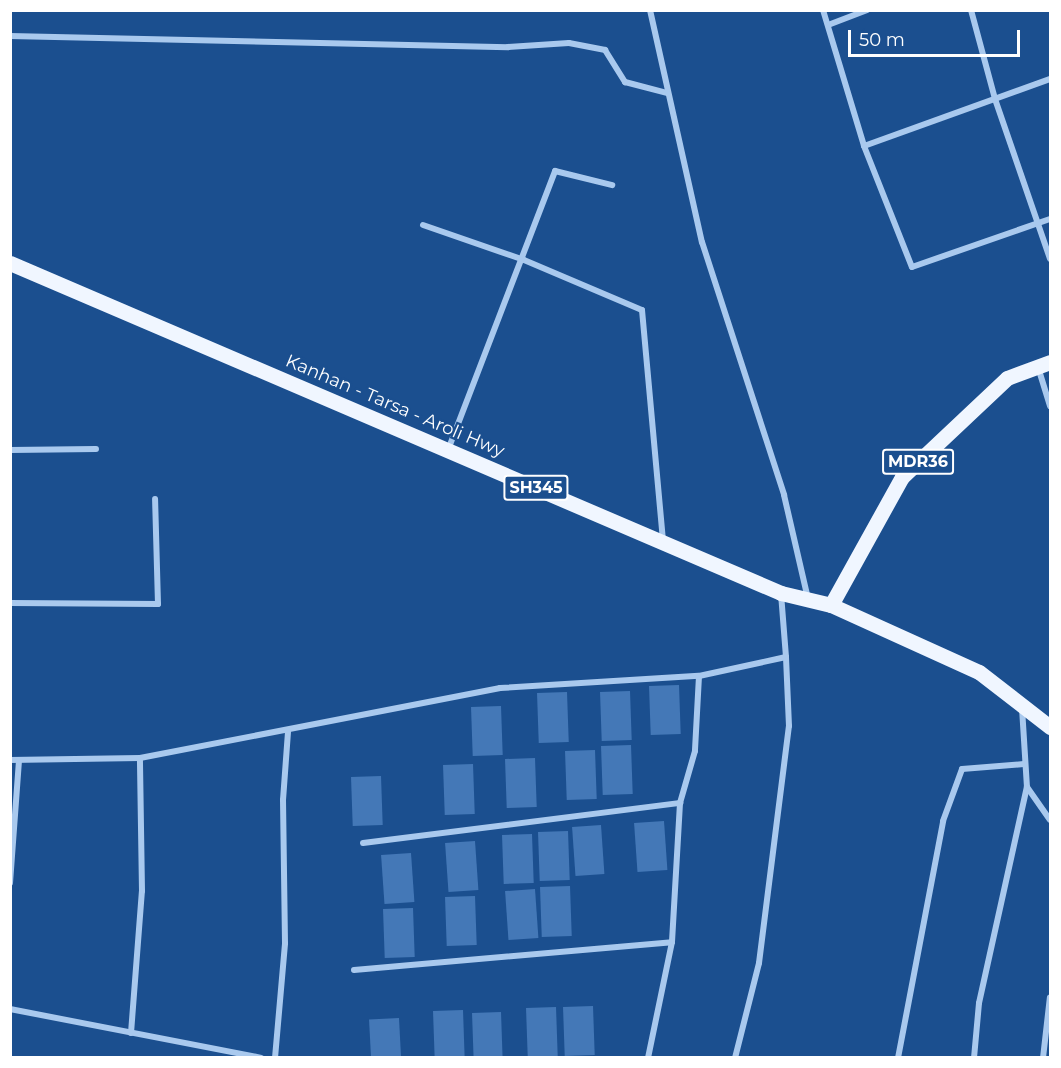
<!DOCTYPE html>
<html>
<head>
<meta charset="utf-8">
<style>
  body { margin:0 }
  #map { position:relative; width:1061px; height:1068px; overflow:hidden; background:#1b4f8f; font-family:Montserrat,sans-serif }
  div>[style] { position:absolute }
  .building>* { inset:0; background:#4478b7; transform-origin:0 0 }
  .street>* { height:6px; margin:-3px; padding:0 3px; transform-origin:3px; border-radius:3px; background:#a9c9ee }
  .primary>* { height:15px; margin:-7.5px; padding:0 7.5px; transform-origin:7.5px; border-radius:7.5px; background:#f0f6ff }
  span { translate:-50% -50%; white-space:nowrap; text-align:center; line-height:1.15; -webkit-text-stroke:4.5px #1b4f8f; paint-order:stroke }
  .shield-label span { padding:2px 4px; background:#1b4f8f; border:2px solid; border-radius:4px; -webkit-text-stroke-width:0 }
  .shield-label { font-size:16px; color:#fff; font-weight:700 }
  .street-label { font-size:18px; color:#fff }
  .frame { position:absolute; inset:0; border:12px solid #fff; pointer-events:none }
  .scale { position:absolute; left:848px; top:30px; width:172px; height:27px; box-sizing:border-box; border:3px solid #fff; border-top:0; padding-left:8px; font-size:18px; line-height:21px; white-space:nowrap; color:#fff; -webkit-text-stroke:4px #1b4f8f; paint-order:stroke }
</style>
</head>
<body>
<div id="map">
  <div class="building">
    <i style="left:679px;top:685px;width:49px;height:30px;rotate:88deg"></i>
    <i style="left:630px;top:691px;width:49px;height:30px;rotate:88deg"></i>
    <i style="left:567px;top:692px;width:50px;height:30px;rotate:88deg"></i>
    <i style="left:501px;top:706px;width:49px;height:30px;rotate:88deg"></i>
    <i style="left:631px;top:745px;width:49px;height:30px;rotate:88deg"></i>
    <i style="left:595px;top:750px;width:49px;height:30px;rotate:88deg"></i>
    <i style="left:535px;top:758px;width:49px;height:30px;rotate:88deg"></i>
    <i style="left:473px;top:764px;width:50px;height:30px;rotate:88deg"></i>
    <i style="left:381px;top:776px;width:49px;height:30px;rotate:88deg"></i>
    <i style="left:664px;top:821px;width:49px;height:30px;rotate:86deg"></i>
    <i style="left:601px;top:825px;width:49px;height:29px;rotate:86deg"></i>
    <i style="left:568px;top:831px;width:49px;height:30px;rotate:88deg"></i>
    <i style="left:532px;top:834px;width:49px;height:30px;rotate:88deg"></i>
    <i style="left:475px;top:841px;width:49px;height:30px;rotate:86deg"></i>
    <i style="left:411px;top:853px;width:49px;height:30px;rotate:86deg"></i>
    <i style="left:570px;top:886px;width:50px;height:30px;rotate:88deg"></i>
    <i style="left:535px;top:889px;width:49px;height:30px;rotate:86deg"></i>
    <i style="left:475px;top:896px;width:49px;height:30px;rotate:88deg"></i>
    <i style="left:413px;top:908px;width:49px;height:30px;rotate:88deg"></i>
    <i style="left:593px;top:1006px;width:49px;height:30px;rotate:88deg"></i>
    <i style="left:556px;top:1007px;width:50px;height:30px;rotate:88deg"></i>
    <i style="left:463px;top:1010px;width:48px;height:30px;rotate:88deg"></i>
    <i style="left:501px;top:1012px;width:46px;height:29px;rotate:88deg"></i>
    <i style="left:399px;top:1018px;width:40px;height:30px;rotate:87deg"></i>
  </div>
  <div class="street">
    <i style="left:650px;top:10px;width:238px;rotate:77.4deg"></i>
    <i style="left:702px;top:242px;width:266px;rotate:72deg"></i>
    <i style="left:784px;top:495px;width:107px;rotate:77deg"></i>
    <i style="left:823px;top:10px;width:142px;rotate:73.2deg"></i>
    <i style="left:864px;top:146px;width:130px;rotate:68.4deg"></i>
    <i style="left:912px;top:267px;width:146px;rotate:-19.2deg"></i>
    <i style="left:971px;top:10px;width:92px;rotate:74.9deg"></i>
    <i style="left:995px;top:99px;width:169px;rotate:71deg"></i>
    <i style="left:828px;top:25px;width:42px;rotate:-21deg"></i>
    <i style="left:10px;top:36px;width:498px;rotate:1.3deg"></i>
    <i style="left:508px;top:47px;width:61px;rotate:-3.8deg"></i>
    <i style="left:569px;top:43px;width:37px;rotate:11deg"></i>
    <i style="left:605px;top:50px;width:38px;rotate:58deg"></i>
    <i style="left:625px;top:82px;width:43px;rotate:14.7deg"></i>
    <i style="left:864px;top:146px;width:198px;rotate:-19.8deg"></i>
    <i style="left:423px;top:225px;width:107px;rotate:19.1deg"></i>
    <i style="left:524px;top:260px;width:128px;rotate:23deg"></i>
    <i style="left:642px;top:310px;width:233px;rotate:84.8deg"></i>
    <i style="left:1038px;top:367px;width:41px;rotate:72.9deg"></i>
    <i style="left:10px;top:450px;width:86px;rotate:-0.7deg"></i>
    <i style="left:448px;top:450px;width:299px;rotate:-69deg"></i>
    <i style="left:555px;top:171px;width:59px;rotate:13.8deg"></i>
    <i style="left:10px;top:603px;width:148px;rotate:0.4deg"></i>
    <i style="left:158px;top:604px;width:105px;rotate:-91.6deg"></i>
    <i style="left:699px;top:676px;width:89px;rotate:-12.3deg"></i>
    <i style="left:786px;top:657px;width:63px;rotate:-94.5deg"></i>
    <i style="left:1022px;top:708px;width:79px;rotate:86.4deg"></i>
    <i style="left:1027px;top:787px;width:40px;rotate:55.1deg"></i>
    <i style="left:10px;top:760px;width:130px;rotate:-0.9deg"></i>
    <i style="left:140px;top:758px;width:367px;rotate:-11deg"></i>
    <i style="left:500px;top:688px;width:199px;rotate:-3.5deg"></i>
    <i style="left:699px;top:676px;width:75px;rotate:93.1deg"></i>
    <i style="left:695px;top:751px;width:54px;rotate:106.1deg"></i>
    <i style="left:680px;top:803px;width:139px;rotate:93.3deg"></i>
    <i style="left:672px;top:942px;width:118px;rotate:101.7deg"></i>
    <i style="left:363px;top:843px;width:320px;rotate:-7.2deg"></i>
    <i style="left:10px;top:883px;width:123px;rotate:-85.8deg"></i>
    <i style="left:354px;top:970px;width:319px;rotate:-5deg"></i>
    <i style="left:10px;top:1009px;width:256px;rotate:11deg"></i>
    <i style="left:131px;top:1033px;width:142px;rotate:-85.6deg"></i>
    <i style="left:142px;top:891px;width:133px;rotate:-90.9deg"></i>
    <i style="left:275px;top:1058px;width:115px;rotate:-85deg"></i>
    <i style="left:285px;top:943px;width:143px;rotate:-90.8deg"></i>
    <i style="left:283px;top:800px;width:68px;rotate:-85.8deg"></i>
    <i style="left:735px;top:1058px;width:98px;rotate:-75.8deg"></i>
    <i style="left:759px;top:963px;width:239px;rotate:-82.8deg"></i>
    <i style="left:789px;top:726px;width:69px;rotate:-92.5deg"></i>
    <i style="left:898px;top:1058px;width:241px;rotate:-79.2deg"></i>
    <i style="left:943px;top:821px;width:55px;rotate:-69.9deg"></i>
    <i style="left:962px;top:769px;width:62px;rotate:-4.6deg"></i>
    <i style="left:974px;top:1058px;width:55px;rotate:-84.8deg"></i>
    <i style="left:979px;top:1003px;width:221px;rotate:-77.5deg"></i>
    <i style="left:1043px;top:1058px;width:61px;rotate:-83.5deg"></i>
  </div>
  <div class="primary">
    <i style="left:10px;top:263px;width:839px;rotate:23.17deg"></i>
    <i style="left:781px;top:593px;width:51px;rotate:13.5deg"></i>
    <i style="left:831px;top:605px;width:162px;rotate:24.4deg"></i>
    <i style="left:979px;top:672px;width:90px;rotate:37.8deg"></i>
    <i style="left:831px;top:605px;width:146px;rotate:-61deg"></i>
    <i style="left:902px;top:477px;width:144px;rotate:-43.3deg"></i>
    <i style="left:1007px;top:378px;width:46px;rotate:-20.4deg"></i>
  </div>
  <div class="shield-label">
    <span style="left:918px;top:462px">MDR36</span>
    <span style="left:536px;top:488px">SH345</span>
  </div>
  <div class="street-label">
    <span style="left:395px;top:406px;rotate:23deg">Kanhan - Tarsa - Aroli Hwy</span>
  </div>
  <div class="frame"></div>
  <div class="scale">50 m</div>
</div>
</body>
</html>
